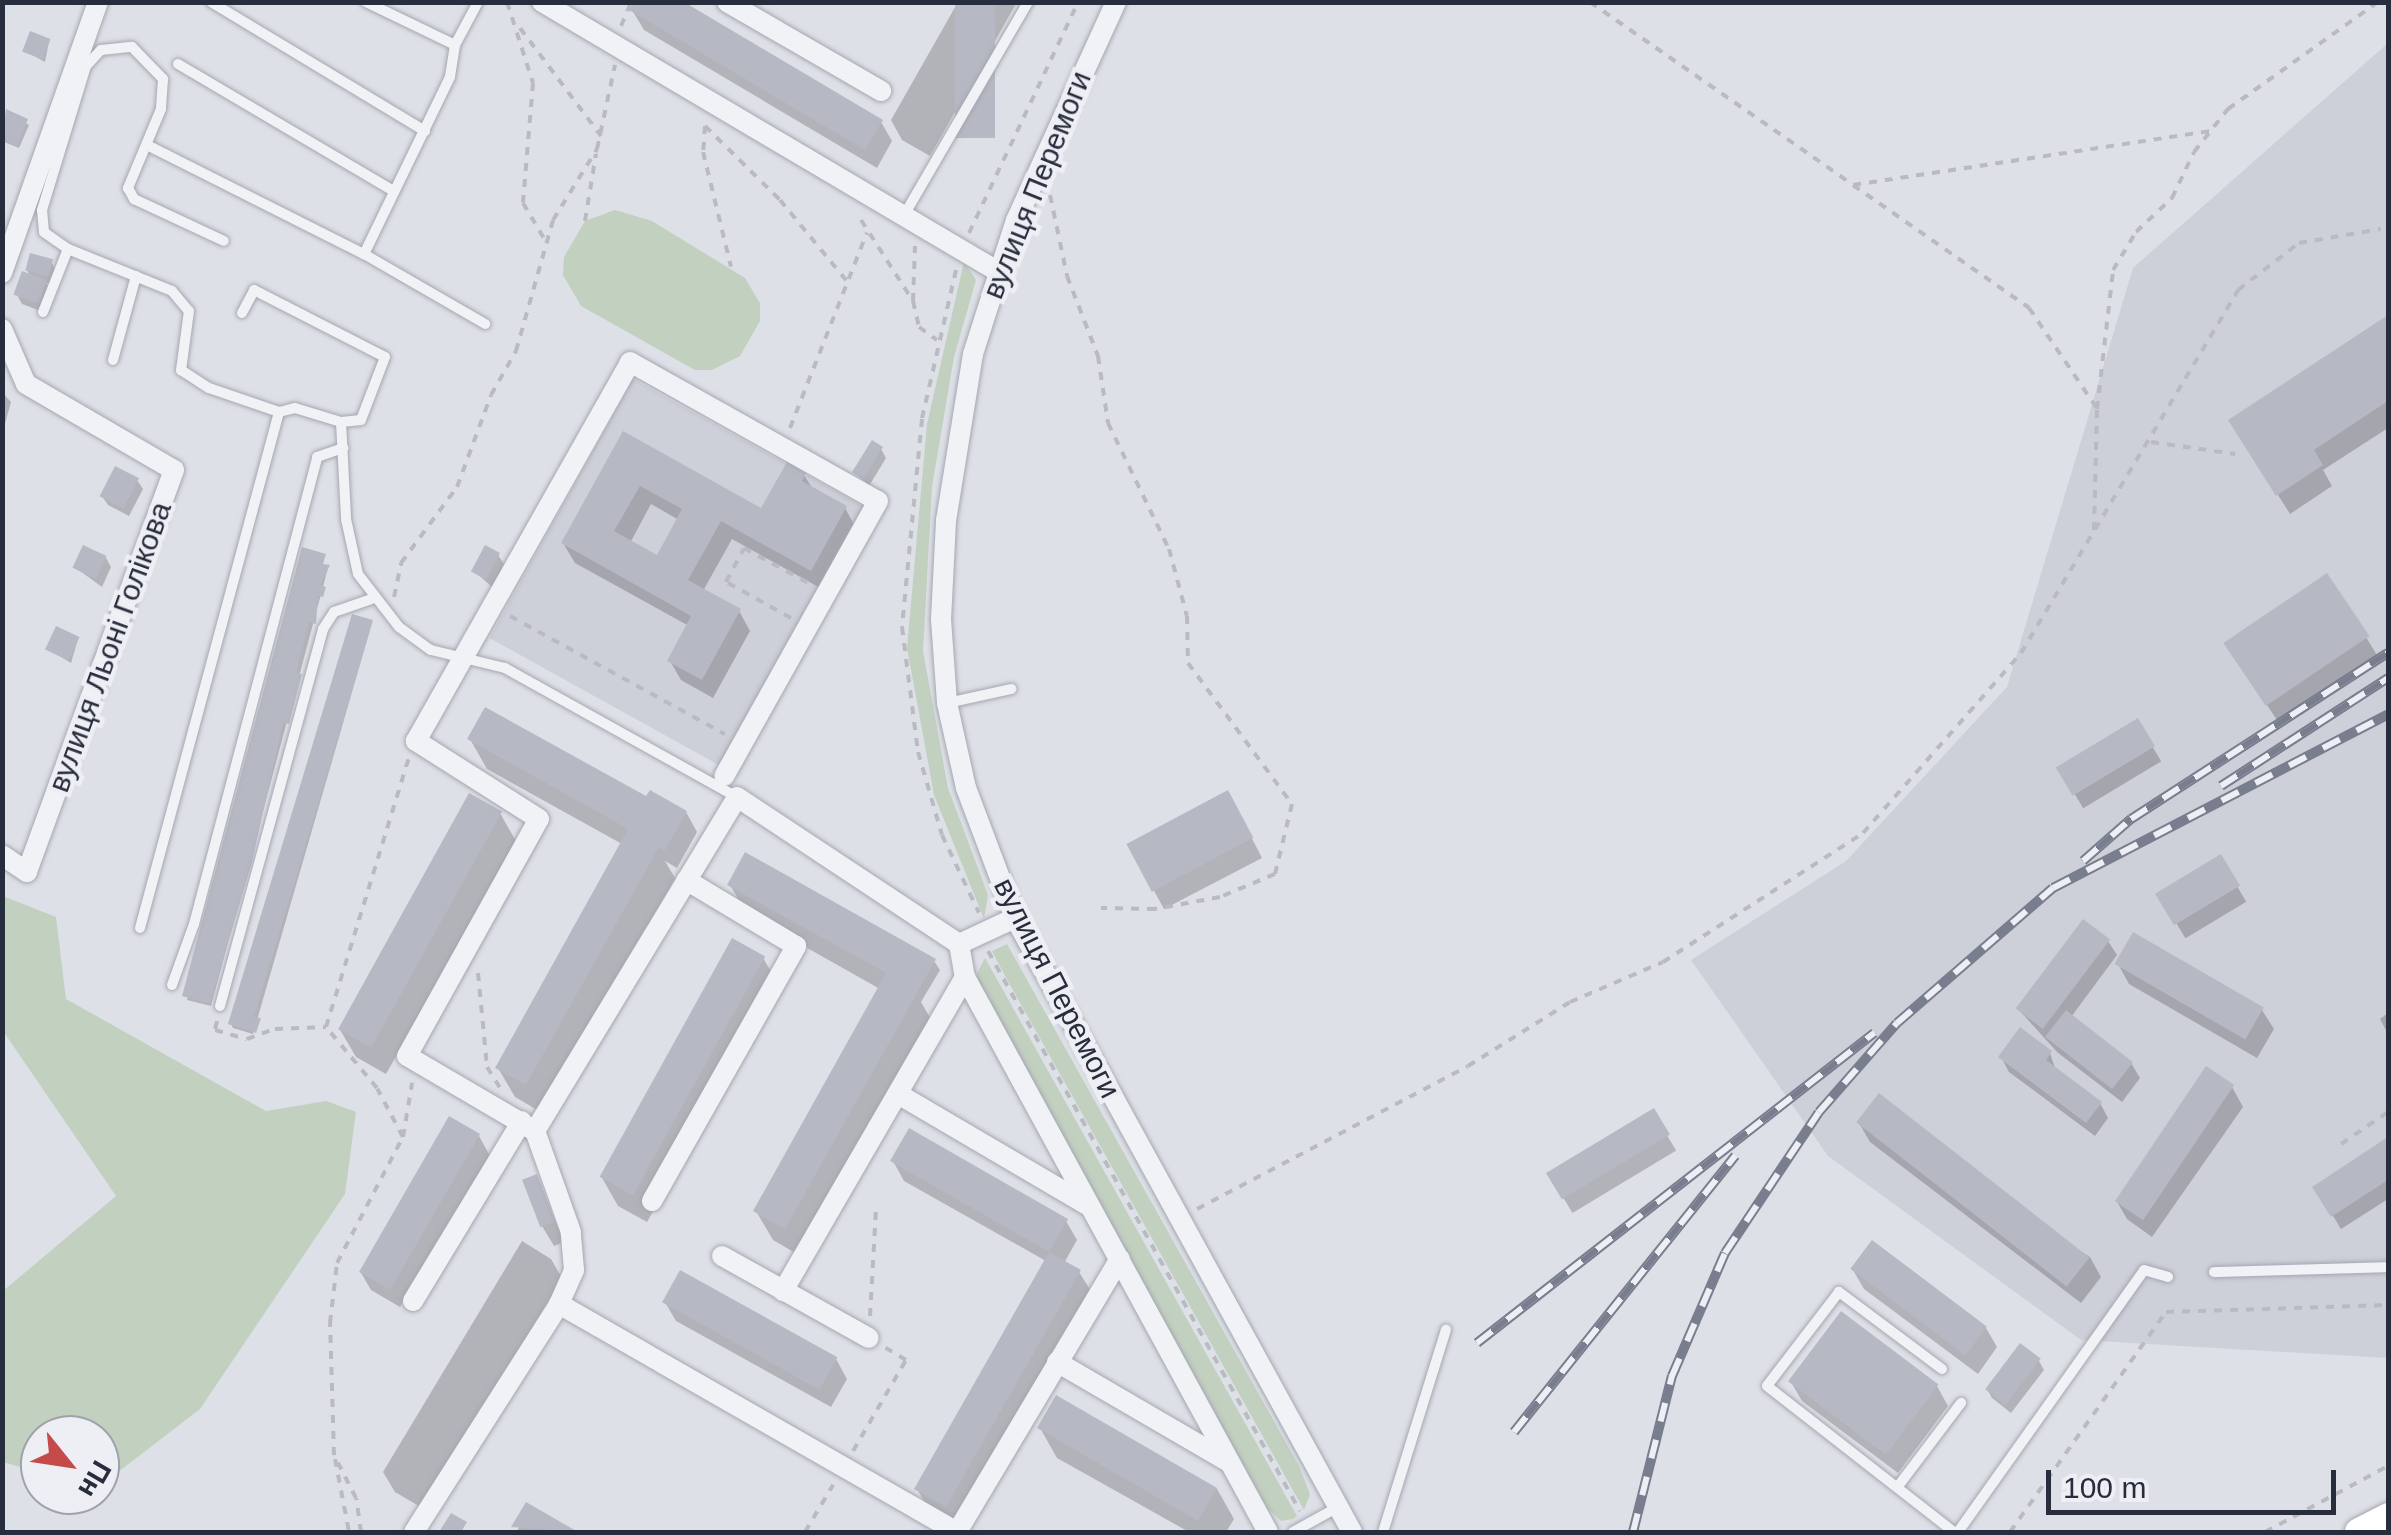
<!DOCTYPE html>
<html>
<head>
<meta charset="utf-8">
<style>
  body { margin:0 }
  #map { position:relative; width:2391px; height:1535px; overflow:hidden; background:#dee0e7; font-family:Arial,sans-serif }
  div>[style] { position:absolute }
  .built>* { inset:0; background:#cdcfd9; transform-origin:0 0 }
  .green>* { inset:0; background:#c2d0c0 }
  .shadow>* { inset:0; background:#0003; transform-origin:0 0 }
  .building>* { inset:0; background:#b6b9c3; transform-origin:0 0 }
  .path>* { height:4px; margin-top:-2px; transform-origin:0; background:repeating-linear-gradient(90deg,#b9bbc1 0 8px,transparent 0 16px) }
  .roads { filter:drop-shadow(0 0 2px #a4a7b1) drop-shadow(0 0 2px #a4a7b1) }
  .lane>* { height:10px; margin:-5px; padding:0 5px; transform-origin:5px; border-radius:5px; background:#f1f2f5 }
  .street>* { height:20px; margin:-10px; padding:0 10px; transform-origin:10px; border-radius:10px; background:#f1f2f5 }
  .secondary>* { height:28px; margin:-14px; padding:0 14px; transform-origin:14px; border-radius:14px; background:#fff }
  .rail>* { height:10px; margin-top:-5px; transform-origin:0; background:repeating-linear-gradient(90deg,#eeeff5 0 19px,#797e8f 0 38px); box-sizing:border-box; border-block:2px solid #797e8f }
  span { translate:-50% -50%; white-space:nowrap; text-align:center; line-height:1.15; -webkit-text-stroke:9px #eeeff5; paint-order:stroke }
  .street-label { font-size:30px; color:#282d3d }
  .frame { position:absolute; inset:0; border:5px solid #282d3d; pointer-events:none }
  .north { position:absolute; left:20px; top:1415px; width:100px; height:100px; box-sizing:border-box; background:#eeeff5; border:2px solid #9fa1ab; border-radius:50%; rotate:120deg; font-size:28px; font-weight:700; line-height:40px; text-align:center; color:#282d3d }
  .north::after { content:''; display:block; margin:auto; width:35px; height:45px; background:#c54b4b; clip-path:polygon(50% 0,100% 100%,50% 72%,0 100%) }
  .scale { position:absolute; left:2046px; top:1470px; width:290px; height:45px; box-sizing:border-box; border:5px solid #282d3d; border-top:0; padding-left:12px; font-size:30px; line-height:35px; white-space:nowrap; color:#282d3d; -webkit-text-stroke:8px #eeeff5; paint-order:stroke }
</style>
</head>
<body>
<div id="map">
  <div class="built">
    <i style="clip-path:polygon(2388px 43px,2388px 1358px,2081px 1340px,1828px 1156px,1691px 960px,1846px 861px,2007px 687px,2133px 268px)"></i>
    <i style="left:633px;top:379px;width:264px;height:296px;rotate:29deg"></i>
  </div>
  <div class="green">
    <i style="clip-path:polygon(615px 210px,652px 221px,745px 278px,760px 303px,760px 321px,740px 356px,712px 370px,695px 370px,581px 306px,563px 275px,564px 257px,585px 221px)"></i>
    <i style="clip-path:polygon(964px 262px,976px 280px,954px 357px,932px 487px,923px 651px,948px 788px,988px 895px,984px 919px,934px 795px,907px 648px,927px 424px)"></i>
    <i style="clip-path:polygon(3px 896px,56px 917px,66px 999px,266px 1111px,326px 1101px,356px 1112px,345px 1194px,200px 1409px,100px 1486px,100px 1435px,40px 1435px,40px 1473px,3px 1462px,3px 1291px,116px 1196px,3px 1031px)"></i>
    <i style="clip-path:polygon(1007px 944px,1299px 1466px,1310px 1494px,1304px 1510px,1004px 974px,992px 951px)"></i>
    <i style="clip-path:polygon(985px 958px,1297px 1516px,1293px 1519px,1281px 1521px,1267px 1508px,980px 990px,977px 973px)"></i>
  </div>
  <div class="shadow">
    <i style="clip-path:polygon(958px 2px,1017px 2px,930px 156px,902px 140px,891px 120px)"></i>
    <i style="clip-path:polygon(632px 10px,881px 122px,892px 141px,877px 168px,644px 30px)"></i>
    <i style="clip-path:polygon(49px 41px,45px 62px,25px 51px)"></i>
    <i style="clip-path:polygon(7px 113px,29px 125px,19px 148px,2px 141px)"></i>
    <i style="clip-path:polygon(51px 261px,56px 271px,52px 284px,46px 283px,51px 291px,43px 312px,22px 304px,17px 295px,31px 277px,27px 270px)"></i>
    <i style="clip-path:polygon(2388px 318px,2388px 428px,2323px 470px,2332px 486px,2290px 514px,2231px 420px)"></i>
    <i style="clip-path:polygon(2px 392px,11px 402px,3px 431px,2px 431px)"></i>
    <i style="clip-path:polygon(evenodd,624px 435px,762px 511px,804px 475px,814px 491px,845px 508px,856px 528px,822px 589px,732px 539px,703px 591px,739px 611px,750px 631px,713px 698px,681px 680px,670px 661px,689px 626px,575px 563px,563px 543px,624px 435px,651px 504px,679px 520px,658px 558px,630px 543px,651px 504px)"></i>
    <i style="clip-path:polygon(881px 449px,886px 458px,869px 486px,856px 473px)"></i>
    <i style="clip-path:polygon(137px 480px,143px 489px,129px 516px,108px 505px,102px 496px)"></i>
    <i style="clip-path:polygon(498px 555px,504px 564px,492px 587px,474px 571px)"></i>
    <i style="clip-path:polygon(106px 558px,111px 567px,102px 587px,76px 568px)"></i>
    <i style="clip-path:polygon(328px 568px,211px 1006px,187px 1000px,317px 575px)"></i>
    <i style="clip-path:polygon(372px 623px,253px 1034px,233px 1028px,231px 1024px)"></i>
    <i style="clip-path:polygon(2366px 637px,2378px 657px,2279px 723px,2239px 663px)"></i>
    <i style="clip-path:polygon(78px 639px,71px 663px,48px 649px)"></i>
    <i style="left:2137px;top:721px;width:47px;height:91px;rotate:59deg"></i>
    <i style="clip-path:polygon(470px 739px,686px 812px,697px 832px,677px 868px,665px 861px,675px 878px,544px 1114px,515px 1097px,498px 1068px,622px 844px,487px 769px)"></i>
    <i style="clip-path:polygon(500px 813px,517px 843px,386px 1074px,356px 1057px,339px 1028px)"></i>
    <i style="clip-path:polygon(1239px 813px,1262px 858px,1164px 909px,1153px 889px)"></i>
    <i style="left:2220px;top:858px;width:51px;height:71px;rotate:59deg"></i>
    <i style="clip-path:polygon(730px 885px,934px 961px,940px 970px,921px 1002px,933px 1023px,802px 1257px,773px 1240px,756px 1211px,880px 989px,747px 914px)"></i>
    <i style="clip-path:polygon(2108px 941px,2117px 955px,2071px 1017px,2131px 1063px,2140px 1078px,2122px 1102px,2057px 1052px,2019px 1010px)"></i>
    <i style="clip-path:polygon(763px 958px,780px 987px,647px 1222px,618px 1206px,601px 1176px)"></i>
    <i style="clip-path:polygon(2118px 964px,2262px 1010px,2274px 1029px,2257px 1058px,2129px 984px)"></i>
    <i style="clip-path:polygon(2388px 1013px,2388px 1034px,2380px 1019px)"></i>
    <i style="clip-path:polygon(2050px 1053px,2056px 1071px,2100px 1103px,2108px 1118px,2095px 1136px,2009px 1072px,2001px 1057px)"></i>
    <i style="clip-path:polygon(2232px 1087px,2243px 1107px,2152px 1237px,2127px 1219px,2116px 1200px)"></i>
    <i style="left:1653px;top:1112px;width:45px;height:121px;rotate:59deg"></i>
    <i style="clip-path:polygon(1859px 1123px,2090px 1257px,2101px 1277px,2081px 1303px,1870px 1142px)"></i>
    <i style="clip-path:polygon(479px 1136px,490px 1156px,400px 1307px,371px 1290px,360px 1271px)"></i>
    <i style="clip-path:polygon(2388px 1140px,2388px 1199px,2341px 1229px,2316px 1188px)"></i>
    <i style="clip-path:polygon(893px 1161px,1066px 1221px,1077px 1240px,1064px 1263px,1079px 1272px,1091px 1291px,957px 1525px,928px 1508px,917px 1489px,1046px 1261px,904px 1181px)"></i>
    <i style="clip-path:polygon(536px 1177px,564px 1242px,554px 1246px,542px 1226px)"></i>
    <i style="clip-path:polygon(522px 1241px,551px 1259px,562px 1278px,424px 1509px,395px 1492px,383px 1472px)"></i>
    <i style="clip-path:polygon(1853px 1270px,1986px 1328px,1997px 1347px,1978px 1374px,1864px 1289px)"></i>
    <i style="clip-path:polygon(665px 1302px,836px 1359px,847px 1379px,831px 1407px,676px 1321px)"></i>
    <i style="clip-path:polygon(2039px 1361px,2044px 1370px,2011px 1413px,1992px 1398px,1987px 1389px)"></i>
    <i style="clip-path:polygon(1791px 1382px,1937px 1386px,1948px 1406px,1898px 1473px,1802px 1401px)"></i>
    <i style="clip-path:polygon(1040px 1428px,1217px 1489px,1234px 1519px,1226px 1532px,1189px 1532px,1057px 1458px)"></i>
    <i style="clip-path:polygon(527px 1505px,573px 1532px,517px 1532px)"></i>
  </div>
  <div class="building">
    <i style="clip-path:polygon(634px 2px,684px 2px,883px 120px,865px 150px,629px 10px)"></i>
    <i style="left:955px;top:2px;width:40px;height:136px"></i>
    <i style="left:30px;top:31px;width:22px;height:22px;rotate:21deg"></i>
    <i style="clip-path:polygon(6px 109px,28px 119px,17px 146px,2px 139px)"></i>
    <i style="left:30px;top:253px;width:24px;height:18px;rotate:15deg"></i>
    <i style="left:22px;top:271px;width:27px;height:25px;rotate:20deg"></i>
    <i style="clip-path:polygon(2388px 315px,2388px 401px,2314px 450px,2323px 465px,2276px 496px,2228px 420px)"></i>
    <i style="clip-path:polygon(evenodd,623px 431px,761px 508px,787px 462px,806px 473px,802px 481px,847px 506px,811px 571px,721px 521px,688px 580px,741px 609px,702px 680px,667px 661px,691px 616px,561px 543px,623px 431px,640px 486px,682px 509px,657px 555px,614px 531px,640px 486px)"></i>
    <i style="left:872px;top:440px;width:13px;height:38px;rotate:32deg"></i>
    <i style="left:115px;top:466px;width:27px;height:34px;rotate:27deg"></i>
    <i style="left:83px;top:545px;width:26px;height:25px;rotate:25deg"></i>
    <i style="left:485px;top:545px;width:17px;height:30px;rotate:28deg"></i>
    <i style="clip-path:polygon(302px 547px,326px 554px,323px 564px,330px 565px,320px 585px,326px 587px,323px 597px,318px 596px,316px 624px,309px 622px,296px 673px,302px 674px,289px 724px,283px 722px,252px 862px,210px 1004px,182px 996px)"></i>
    <i style="left:2327px;top:573px;width:76px;height:125px;rotate:56deg"></i>
    <i style="clip-path:polygon(352px 614px,373px 620px,254px 1017px,261px 1018px,256px 1033px,228px 1024px)"></i>
    <i style="left:56px;top:626px;width:26px;height:26px;rotate:25deg"></i>
    <i style="clip-path:polygon(485px 707px,646px 796px,650px 790px,687px 811px,665px 850px,659px 847px,526px 1085px,495px 1068px,628px 829px,467px 739px)"></i>
    <i style="left:2138px;top:718px;width:33px;height:96px;rotate:59deg"></i>
    <i style="left:1228px;top:790px;width:54px;height:115px;rotate:62deg"></i>
    <i style="left:469px;top:793px;width:38px;height:270px;rotate:29deg"></i>
    <i style="clip-path:polygon(745px 852px,936px 959px,785px 1229px,753px 1211px,886px 973px,727px 885px)"></i>
    <i style="left:2221px;top:854px;width:37px;height:77px;rotate:59deg"></i>
    <i style="left:2083px;top:919px;width:34px;height:112px;rotate:37deg"></i>
    <i style="left:2133px;top:932px;width:151px;height:37px;rotate:30deg"></i>
    <i style="left:732px;top:938px;width:38px;height:273px;rotate:29deg"></i>
    <i style="left:2066px;top:1010px;width:85px;height:34px;rotate:38deg"></i>
    <i style="clip-path:polygon(2020px 1027px,2052px 1051px,2046px 1060px,2102px 1102px,2086px 1123px,1998px 1057px)"></i>
    <i style="left:2206px;top:1066px;width:34px;height:163px;rotate:34deg"></i>
    <i style="left:1879px;top:1093px;width:267px;height:37px;rotate:38deg"></i>
    <i style="left:1654px;top:1108px;width:31px;height:126px;rotate:59deg"></i>
    <i style="left:449px;top:1116px;width:36px;height:180px;rotate:30deg"></i>
    <i style="clip-path:polygon(909px 1128px,1068px 1219px,1049px 1252px,1081px 1270px,946px 1507px,914px 1489px,1049px 1252px,890px 1161px)"></i>
    <i style="clip-path:polygon(2388px 1137px,2388px 1180px,2331px 1217px,2312px 1187px)"></i>
    <i style="left:537px;top:1174px;width:51px;height:16px;rotate:69deg"></i>
    <i style="left:1872px;top:1240px;width:144px;height:36px;rotate:37deg"></i>
    <i style="left:680px;top:1270px;width:180px;height:37px;rotate:29deg"></i>
    <i style="left:1841px;top:1311px;width:122px;height:88px;rotate:37deg"></i>
    <i style="left:2020px;top:1343px;width:26px;height:58px;rotate:37deg"></i>
    <i style="left:1056px;top:1395px;width:186px;height:38px;rotate:30deg"></i>
    <i style="clip-path:polygon(526px 1502px,578px 1532px,511px 1527px)"></i>
    <i style="clip-path:polygon(451px 1513px,467px 1522px,461px 1532px,439px 1532px)"></i>
  </div>
  <div class="path">
    <i style="left:507px;top:2px;width:85px;rotate:72.2deg"></i>
    <i style="left:533px;top:83px;width:120px;rotate:94.8deg"></i>
    <i style="left:523px;top:203px;width:43px;rotate:59.3deg"></i>
    <i style="left:1590px;top:2px;width:320px;rotate:34.8deg"></i>
    <i style="left:1853px;top:185px;width:362px;rotate:-8.6deg"></i>
    <i style="left:621px;top:26px;width:26px;rotate:-67deg"></i>
    <i style="left:520px;top:28px;width:135px;rotate:53.1deg"></i>
    <i style="left:705px;top:126px;width:105px;rotate:44.6deg"></i>
    <i style="left:780px;top:200px;width:104px;rotate:50.5deg"></i>
    <i style="left:705px;top:126px;width:26px;rotate:94deg"></i>
    <i style="left:703px;top:152px;width:118px;rotate:76.3deg"></i>
    <i style="left:1853px;top:185px;width:215px;rotate:34.9deg"></i>
    <i style="left:2029px;top:308px;width:120px;rotate:55.9deg"></i>
    <i style="left:1050px;top:195px;width:83px;rotate:78.1deg"></i>
    <i style="left:1067px;top:276px;width:86px;rotate:68.8deg"></i>
    <i style="left:1098px;top:356px;width:68px;rotate:81.5deg"></i>
    <i style="left:1108px;top:423px;width:140px;rotate:64.2deg"></i>
    <i style="left:1169px;top:549px;width:69px;rotate:75deg"></i>
    <i style="left:1187px;top:616px;width:47px;rotate:88.8deg"></i>
    <i style="left:1188px;top:663px;width:175px;rotate:53.6deg"></i>
    <i style="left:1292px;top:804px;width:72px;rotate:103.7deg"></i>
    <i style="left:1275px;top:874px;width:60px;rotate:157.3deg"></i>
    <i style="left:1220px;top:897px;width:66px;rotate:169.5deg"></i>
    <i style="left:1155px;top:909px;width:54px;rotate:-178.9deg"></i>
    <i style="left:861px;top:220px;width:96px;rotate:57.3deg"></i>
    <i style="left:913px;top:301px;width:27px;rotate:77deg"></i>
    <i style="left:919px;top:327px;width:22px;rotate:36deg"></i>
    <i style="left:585px;top:221px;width:68px;rotate:-80.7deg"></i>
    <i style="left:969px;top:233px;width:255px;rotate:-64.7deg"></i>
    <i style="left:956px;top:270px;width:153px;rotate:102.9deg"></i>
    <i style="left:922px;top:419px;width:209px;rotate:95.5deg"></i>
    <i style="left:902px;top:627px;width:126px;rotate:82.7deg"></i>
    <i style="left:918px;top:752px;width:86px;rotate:73.9deg"></i>
    <i style="left:942px;top:835px;width:86px;rotate:64.6deg"></i>
    <i style="left:913px;top:301px;width:55px;rotate:-87.9deg"></i>
    <i style="left:790px;top:428px;width:210px;rotate:-68.5deg"></i>
    <i style="left:2151px;top:442px;width:85px;rotate:8.1deg"></i>
    <i style="left:2094px;top:530px;width:121px;rotate:-88.6deg"></i>
    <i style="left:2097px;top:409px;width:140px;rotate:-83.4deg"></i>
    <i style="left:2113px;top:270px;width:44px;rotate:-58.8deg"></i>
    <i style="left:2136px;top:232px;width:50px;rotate:-43.4deg"></i>
    <i style="left:2172px;top:198px;width:51px;rotate:-64.4deg"></i>
    <i style="left:2194px;top:152px;width:55px;rotate:-51.7deg"></i>
    <i style="left:2228px;top:109px;width:184px;rotate:-35.5deg"></i>
    <i style="left:394px;top:597px;width:35px;rotate:-78deg"></i>
    <i style="left:401px;top:563px;width:94px;rotate:-53.6deg"></i>
    <i style="left:457px;top:487px;width:98px;rotate:-69.7deg"></i>
    <i style="left:491px;top:395px;width:51px;rotate:-60.4deg"></i>
    <i style="left:516px;top:351px;width:136px;rotate:-74.2deg"></i>
    <i style="left:553px;top:220px;width:84px;rotate:-58.2deg"></i>
    <i style="left:597px;top:149px;width:86px;rotate:-77.9deg"></i>
    <i style="left:510px;top:616px;width:245px;rotate:28.8deg"></i>
    <i style="left:791px;top:618px;width:74px;rotate:-151deg"></i>
    <i style="left:726px;top:582px;width:38px;rotate:-62deg"></i>
    <i style="left:744px;top:548px;width:77px;rotate:28.6deg"></i>
    <i style="left:988px;top:951px;width:641px;rotate:60.88deg"></i>
    <i style="left:478px;top:973px;width:94px;rotate:84.5deg"></i>
    <i style="left:487px;top:1067px;width:26px;rotate:58deg"></i>
    <i style="left:217px;top:1021px;width:9px;rotate:103deg"></i>
    <i style="left:215px;top:1030px;width:33px;rotate:16deg"></i>
    <i style="left:247px;top:1039px;width:30px;rotate:-20deg"></i>
    <i style="left:275px;top:1029px;width:51px;rotate:-2.2deg"></i>
    <i style="left:403px;top:1137px;width:55px;rotate:-80.5deg"></i>
    <i style="left:2341px;top:1144px;width:57px;rotate:-34.2deg"></i>
    <i style="left:1197px;top:1209px;width:306px;rotate:-27.8deg"></i>
    <i style="left:1468px;top:1066px;width:120px;rotate:-32.1deg"></i>
    <i style="left:1570px;top:1002px;width:101px;rotate:-23.3deg"></i>
    <i style="left:1663px;top:962px;width:238px;rotate:-32.8deg"></i>
    <i style="left:1863px;top:833px;width:240px;rotate:-48.7deg"></i>
    <i style="left:2021px;top:653px;width:423px;rotate:-59.1deg"></i>
    <i style="left:2238px;top:290px;width:77px;rotate:-37.6deg"></i>
    <i style="left:2299px;top:243px;width:83px;rotate:-9.7deg"></i>
    <i style="left:870px;top:1316px;width:108px;rotate:-86.8deg"></i>
    <i style="left:853px;top:1451px;width:105px;rotate:-59.8deg"></i>
    <i style="left:906px;top:1360px;width:26px;rotate:-149deg"></i>
    <i style="left:335px;top:1459px;width:74px;rotate:79.1deg"></i>
    <i style="left:361px;top:1532px;width:34px;rotate:-98deg"></i>
    <i style="left:356px;top:1498px;width:48px;rotate:-117.1deg"></i>
    <i style="left:334px;top:1455px;width:132px;rotate:-91.7deg"></i>
    <i style="left:330px;top:1323px;width:60px;rotate:-83.3deg"></i>
    <i style="left:337px;top:1263px;width:142px;rotate:-62.4deg"></i>
    <i style="left:403px;top:1137px;width:55px;rotate:-118deg"></i>
    <i style="left:377px;top:1088px;width:80px;rotate:-129.9deg"></i>
    <i style="left:326px;top:1027px;width:282px;rotate:-72.9deg"></i>
    <i style="left:805px;top:1532px;width:55px;rotate:-59.2deg"></i>
    <i style="left:2010px;top:1532px;width:270px;rotate:-54.7deg"></i>
    <i style="left:2166px;top:1312px;width:222px;rotate:-1.8deg"></i>
    <i style="left:2265px;top:1532px;width:140px;rotate:-28.2deg"></i>
  </div>
  <div class="roads">
    <div class="lane">
      <i style="left:211px;top:2px;width:250px;rotate:31.1deg"></i>
      <i style="left:366px;top:2px;width:99px;rotate:25.8deg"></i>
      <i style="left:478px;top:2px;width:49px;rotate:118.1deg"></i>
      <i style="left:455px;top:45px;width:32px;rotate:99deg"></i>
      <i style="left:450px;top:77px;width:197px;rotate:115.9deg"></i>
      <i style="left:364px;top:254px;width:140px;rotate:30deg"></i>
      <i style="left:178px;top:64px;width:248px;rotate:30.5deg"></i>
      <i style="left:147px;top:145px;width:243px;rotate:26.7deg"></i>
      <i style="left:903px;top:217px;width:249px;rotate:-59.8deg"></i>
      <i style="left:68px;top:249px;width:112px;rotate:22deg"></i>
      <i style="left:172px;top:291px;width:26px;rotate:50deg"></i>
      <i style="left:189px;top:311px;width:60px;rotate:97.7deg"></i>
      <i style="left:181px;top:370px;width:33px;rotate:33deg"></i>
      <i style="left:209px;top:388px;width:74px;rotate:18.9deg"></i>
      <i style="left:43px;top:312px;width:68px;rotate:-68.4deg"></i>
      <i style="left:68px;top:249px;width:29px;rotate:-145deg"></i>
      <i style="left:44px;top:232px;width:22px;rotate:-95deg"></i>
      <i style="left:42px;top:210px;width:151px;rotate:-73deg"></i>
      <i style="left:86px;top:66px;width:22px;rotate:-47deg"></i>
      <i style="left:101px;top:50px;width:31px;rotate:-6deg"></i>
      <i style="left:132px;top:47px;width:45px;rotate:45.9deg"></i>
      <i style="left:163px;top:79px;width:30px;rotate:94deg"></i>
      <i style="left:161px;top:109px;width:86px;rotate:112.7deg"></i>
      <i style="left:128px;top:188px;width:13px;rotate:61deg"></i>
      <i style="left:134px;top:199px;width:99px;rotate:25deg"></i>
      <i style="left:242px;top:313px;width:26px;rotate:-62deg"></i>
      <i style="left:254px;top:290px;width:147px;rotate:27.1deg"></i>
      <i style="left:385px;top:357px;width:67px;rotate:110.9deg"></i>
      <i style="left:361px;top:420px;width:20px;rotate:174deg"></i>
      <i style="left:113px;top:360px;width:87px;rotate:-74.7deg"></i>
      <i style="left:947px;top:703px;width:66px;rotate:-12.3deg"></i>
      <i style="left:140px;top:928px;width:534px;rotate:-74.92deg"></i>
      <i style="left:279px;top:412px;width:16px;rotate:-14deg"></i>
      <i style="left:295px;top:408px;width:48px;rotate:16.9deg"></i>
      <i style="left:341px;top:422px;width:97px;rotate:87deg"></i>
      <i style="left:346px;top:519px;width:56px;rotate:77.7deg"></i>
      <i style="left:358px;top:574px;width:67px;rotate:52.3deg"></i>
      <i style="left:399px;top:627px;width:39px;rotate:36deg"></i>
      <i style="left:431px;top:650px;width:76px;rotate:13.7deg"></i>
      <i style="left:505px;top:668px;width:265px;rotate:29.1deg"></i>
      <i style="left:172px;top:985px;width:65px;rotate:-70.2deg"></i>
      <i style="left:194px;top:924px;width:483px;rotate:-75.2deg"></i>
      <i style="left:317px;top:457px;width:28px;rotate:-19deg"></i>
      <i style="left:220px;top:1006px;width:391px;rotate:-74.7deg"></i>
      <i style="left:323px;top:629px;width:20px;rotate:-57deg"></i>
      <i style="left:334px;top:612px;width:39px;rotate:-19deg"></i>
      <i style="left:2214px;top:1272px;width:174px;rotate:-1.6deg"></i>
      <i style="left:1942px;top:1369px;width:129px;rotate:-143.2deg"></i>
      <i style="left:1839px;top:1292px;width:118px;rotate:127.5deg"></i>
      <i style="left:1767px;top:1386px;width:237px;rotate:38deg"></i>
      <i style="left:1899px;top:1485px;width:103px;rotate:-52.9deg"></i>
      <i style="left:1293px;top:1532px;width:51px;rotate:-29.1deg"></i>
      <i style="left:1383px;top:1532px;width:212px;rotate:-72.7deg"></i>
      <i style="left:1958px;top:1532px;width:321px;rotate:-54.6deg"></i>
      <i style="left:2144px;top:1270px;width:25px;rotate:16deg"></i>
    </div>
    <div class="street">
      <i style="left:542px;top:2px;width:529px;rotate:30.59deg"></i>
      <i style="left:727px;top:2px;width:178px;rotate:30deg"></i>
      <i style="left:1116px;top:2px;width:240px;rotate:114.6deg"></i>
      <i style="left:1016px;top:220px;width:141px;rotate:107.8deg"></i>
      <i style="left:973px;top:354px;width:169px;rotate:99.2deg"></i>
      <i style="left:946px;top:521px;width:98px;rotate:92.9deg"></i>
      <i style="left:941px;top:619px;width:84px;rotate:85.9deg"></i>
      <i style="left:947px;top:703px;width:87px;rotate:77.4deg"></i>
      <i style="left:966px;top:788px;width:139px;rotate:69.3deg"></i>
      <i style="left:1015px;top:918px;width:700px;rotate:61.24deg"></i>
      <i style="left:2px;top:273px;width:288px;rotate:-70.5deg"></i>
      <i style="left:2px;top:329px;width:60px;rotate:66.4deg"></i>
      <i style="left:26px;top:384px;width:171px;rotate:30.2deg"></i>
      <i style="left:174px;top:470px;width:428px;rotate:110.1deg"></i>
      <i style="left:27px;top:872px;width:30px;rotate:-146deg"></i>
      <i style="left:959px;top:944px;width:62px;rotate:-24.9deg"></i>
      <i style="left:898px;top:1094px;width:219px;rotate:30.4deg"></i>
      <i style="left:535px;top:1131px;width:148px;rotate:-149.6deg"></i>
      <i style="left:407px;top:1056px;width:271px;rotate:-60.9deg"></i>
      <i style="left:539px;top:819px;width:146px;rotate:-147.6deg"></i>
      <i style="left:416px;top:741px;width:435px;rotate:-60.5deg"></i>
      <i style="left:630px;top:362px;width:284px;rotate:29.3deg"></i>
      <i style="left:878px;top:501px;width:315px;rotate:119.2deg"></i>
      <i style="left:652px;top:1201px;width:293px;rotate:-60.5deg"></i>
      <i style="left:796px;top:946px;width:128px;rotate:-149deg"></i>
      <i style="left:722px;top:1256px;width:168px;rotate:29.2deg"></i>
      <i style="left:783px;top:1291px;width:363px;rotate:-59.9deg"></i>
      <i style="left:413px;top:1301px;width:210px;rotate:-58.8deg"></i>
      <i style="left:559px;top:1304px;width:459px;rotate:29.8deg"></i>
      <i style="left:1057px;top:1362px;width:199px;rotate:30.2deg"></i>
      <i style="left:414px;top:1532px;width:270px;rotate:-57.5deg"></i>
      <i style="left:559px;top:1304px;width:37px;rotate:-66deg"></i>
      <i style="left:574px;top:1270px;width:38px;rotate:-95deg"></i>
      <i style="left:571px;top:1232px;width:107px;rotate:-109.6deg"></i>
      <i style="left:535px;top:1131px;width:390px;rotate:-58.8deg"></i>
      <i style="left:737px;top:797px;width:266px;rotate:33.5deg"></i>
      <i style="left:959px;top:944px;width:34px;rotate:80deg"></i>
      <i style="left:965px;top:977px;width:632px;rotate:61.37deg"></i>
      <i style="left:957px;top:1532px;width:318px;rotate:-59.2deg"></i>
    </div>
    <div class="secondary">
      <i style="left:2359px;top:1532px;width:33px;rotate:-27deg"></i>
    </div>
  </div>
  <div class="rail">
    <i style="left:2221px;top:786px;width:199px;rotate:-32.9deg"></i>
    <i style="left:2083px;top:861px;width:64px;rotate:-41.2deg"></i>
    <i style="left:2131px;top:819px;width:306px;rotate:-32.9deg"></i>
    <i style="left:1477px;top:1343px;width:504px;rotate:-37.98deg"></i>
    <i style="left:1514px;top:1432px;width:354px;rotate:-51.3deg"></i>
    <i style="left:1633px;top:1532px;width:161px;rotate:-76deg"></i>
    <i style="left:1672px;top:1376px;width:134px;rotate:-66.7deg"></i>
    <i style="left:1725px;top:1253px;width:169px;rotate:-56.3deg"></i>
    <i style="left:1819px;top:1112px;width:118px;rotate:-48.8deg"></i>
    <i style="left:1897px;top:1023px;width:206px;rotate:-40.9deg"></i>
    <i style="left:2053px;top:888px;width:377px;rotate:-27.4deg"></i>
  </div>
  <div class="street-label">
    <span style="left:1037px;top:185px;rotate:-68deg">вулиця Перемоги</span>
    <span style="left:110px;top:647px;rotate:-70deg">вулиця Льоні Голікова</span>
    <span style="left:1057px;top:988px;rotate:63deg">вулиця Перемоги</span>
  </div>
  <div class="frame"></div>
  <div class="north">Пн</div>
  <div class="scale">100 m</div>
</div>
</body>
</html>
